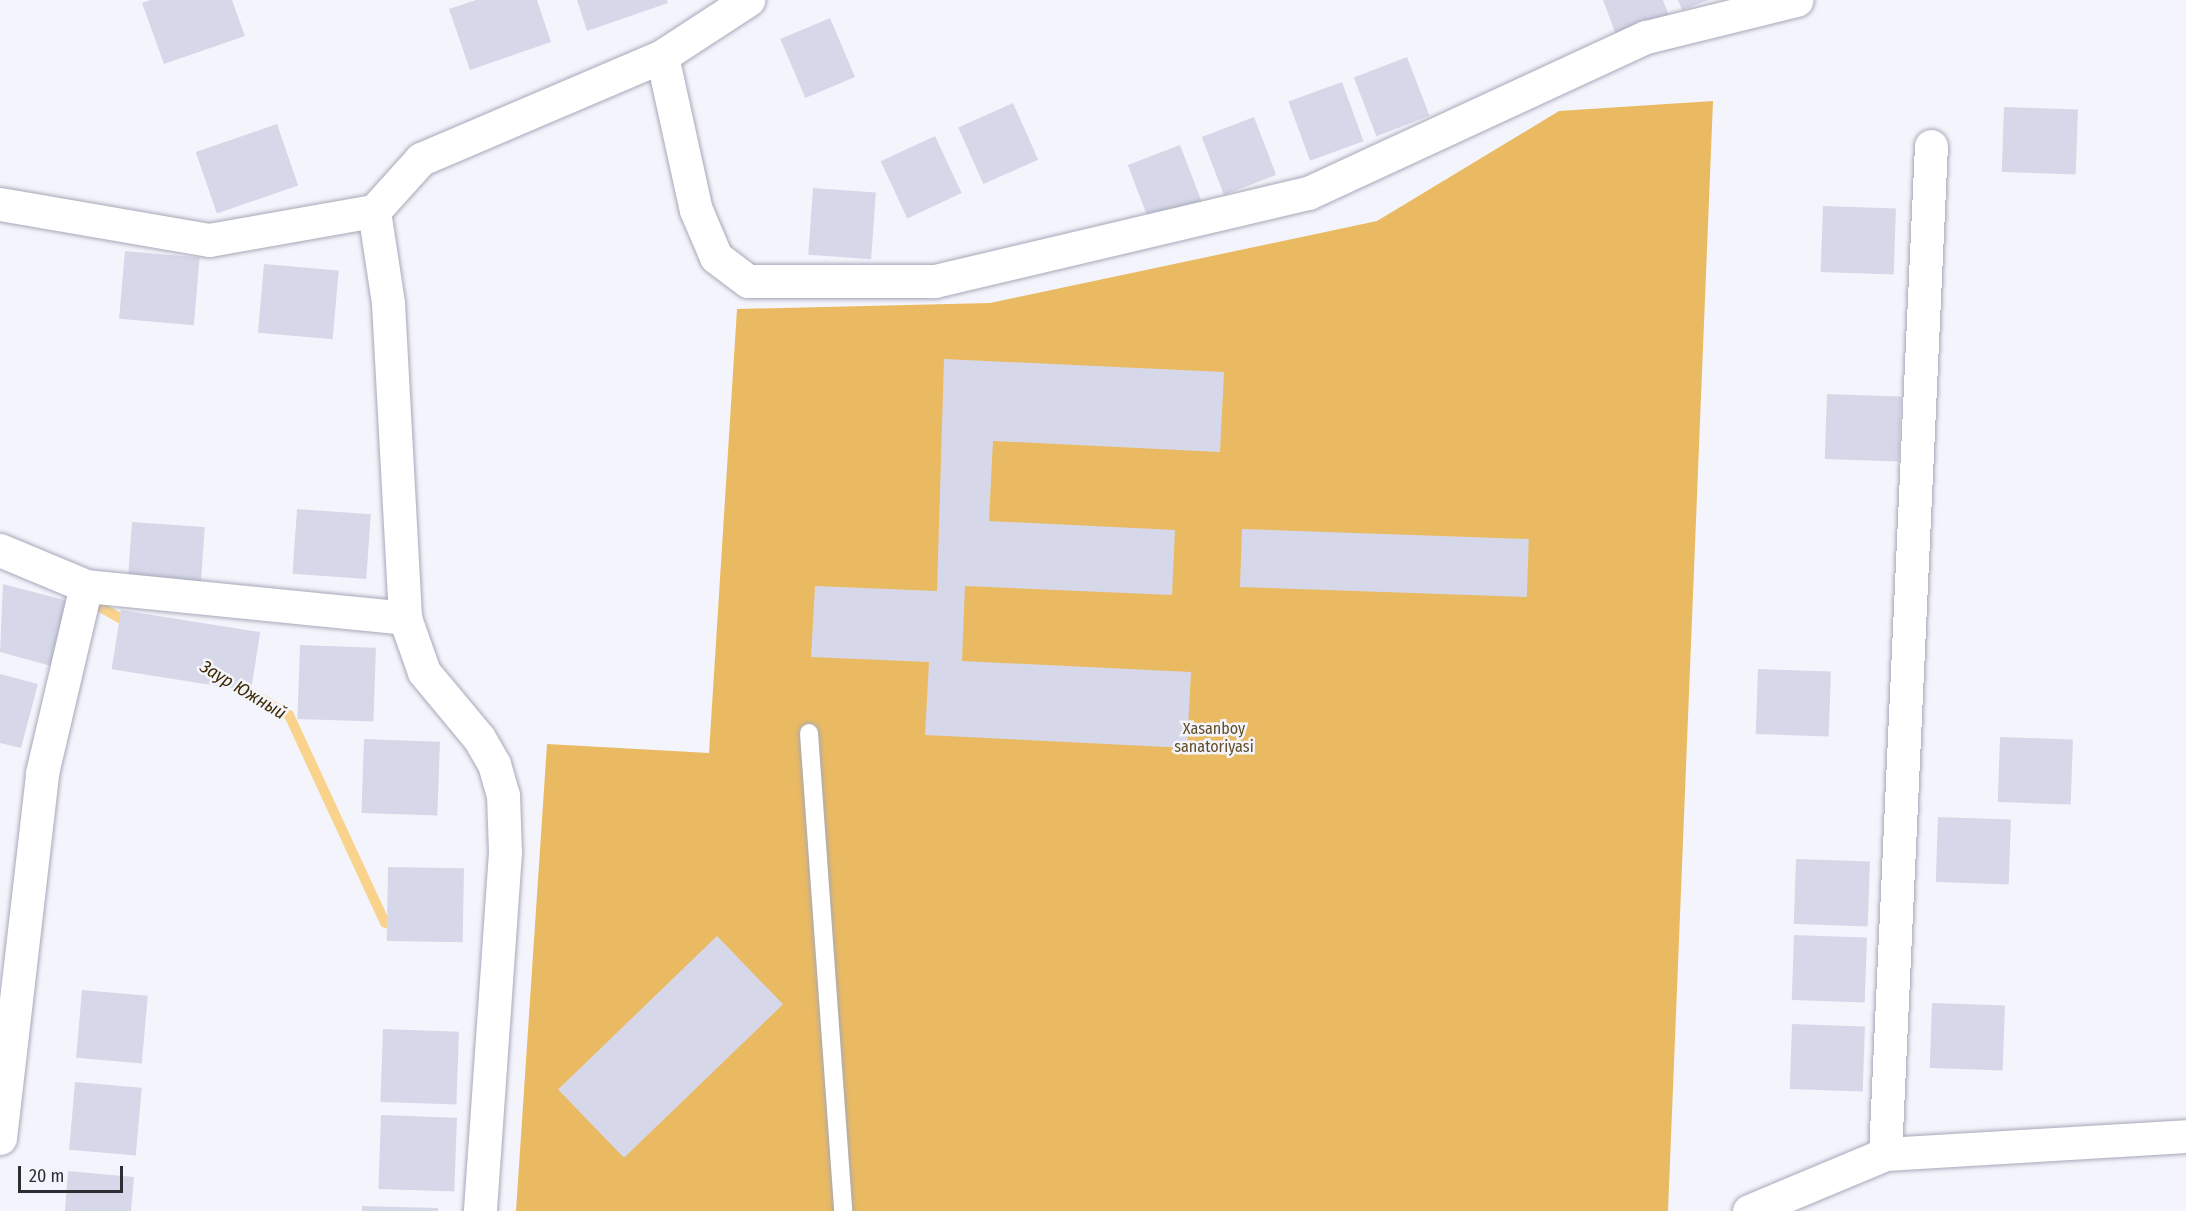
<!DOCTYPE html>
<html>
<head>
<meta charset="utf-8">
<style>
  body { margin:0 }
  #map { position:relative; width:2186px; height:1211px; overflow:hidden; background:#f4f5fc; font-family:"Fira Sans Condensed",sans-serif }
  div>[style] { position:absolute }
  .green>* { inset:0; background:#e9ba62 }
  .stream>* { height:10px; margin:-5px; padding:0 5px; transform-origin:5px; border-radius:5px; background:#f9d28c }
  .building>* { inset:0; background:#d6d8e9; transform-origin:0 0 }
  .roads { filter:drop-shadow(0 0 2px #a6a8b8) drop-shadow(0 0 2px #a6a8b8) }
  .lane>* { height:18px; margin:-9px; padding:0 9px; transform-origin:9px; border-radius:9px; background:#fff }
  .street>* { height:33px; margin:-16.5px; padding:0 16.5px; transform-origin:16.5px; border-radius:16.5px; background:#fff }
  span { translate:-50% -50%; white-space:nowrap; text-align:center; line-height:1.15; -webkit-text-stroke:5px #f4f5fc; paint-order:stroke }
  .park-label { font-size:16px; color:#624d27 }
  .water-label { font-size:18px; color:#3f2c02; font-style:italic }
  .scale { position:absolute; left:18px; top:1166px; width:105px; height:27px; box-sizing:border-box; border:3px solid #2d2d34; border-top:0; padding-left:8px; font-size:18px; line-height:21px; white-space:nowrap; color:#2d2d34; -webkit-text-stroke:4px #f4f5fc; paint-order:stroke }
</style>
</head>
<body>
<div id="map">
  <div class="green">
    <i style="clip-path:polygon(1713px 101px,1668px 1211px,516px 1211px,547px 744px,709px 753px,737px 309px,990px 303px,1377px 221px,1559px 111px)"></i>
  </div>
  <div class="stream">
    <i style="left:86px;top:599px;width:51px;rotate:29.6deg"></i>
    <i style="left:232px;top:682px;width:66px;rotate:30.1deg"></i>
    <i style="left:289px;top:715px;width:229px;rotate:65.2deg"></i>
  </div>
  <div class="building">
    <i style="clip-path:polygon(150px 0,232px 0,245px 36px,164px 64px,142px 3px)"></i>
    <i style="clip-path:polygon(476px 0,537px 0,551px 42px,470px 70px,449px 9px)"></i>
    <i style="clip-path:polygon(577px 0,667px 0,668px 3px,587px 31px)"></i>
    <i style="clip-path:polygon(1603px 0,1663px 0,1669px 16px,1616px 35px)"></i>
    <i style="clip-path:polygon(1678px 0,1709px 0,1682px 10px)"></i>
    <i style="left:830px;top:18px;width:64px;height:54px;rotate:67deg"></i>
    <i style="left:1407px;top:57px;width:63px;height:57px;rotate:69deg"></i>
    <i style="left:1342px;top:82px;width:63px;height:57px;rotate:70deg"></i>
    <i style="left:1013px;top:103px;width:62px;height:60px;rotate:66deg"></i>
    <i style="left:2004px;top:107px;width:74px;height:65px;rotate:2deg"></i>
    <i style="left:1254px;top:117px;width:62px;height:56px;rotate:69deg"></i>
    <i style="left:277px;top:124px;width:65px;height:86px;rotate:71deg"></i>
    <i style="left:935px;top:136px;width:63px;height:60px;rotate:65deg"></i>
    <i style="left:1180px;top:145px;width:62px;height:56px;rotate:69deg"></i>
    <i style="left:813px;top:188px;width:63px;height:67px;rotate:4deg"></i>
    <i style="left:1823px;top:206px;width:73px;height:66px;rotate:2deg"></i>
    <i style="left:125px;top:251px;width:75px;height:68px;rotate:5deg"></i>
    <i style="left:264px;top:264px;width:75px;height:69px;rotate:5deg"></i>
    <i style="clip-path:polygon(944px 359px,1224px 372px,1220px 452px,993px 441px,989px 521px,1175px 530px,1172px 595px,965px 586px,962px 661px,1191px 672px,1187px 748px,925px 735px,929px 662px,811px 657px,815px 586px,937px 591px)"></i>
    <i style="left:1827px;top:394px;width:74px;height:65px;rotate:2deg"></i>
    <i style="left:297px;top:509px;width:74px;height:65px;rotate:4deg"></i>
    <i style="left:132px;top:522px;width:73px;height:65px;rotate:4deg"></i>
    <i style="left:1242px;top:529px;width:287px;height:58px;rotate:2deg"></i>
    <i style="clip-path:polygon(3px 584px,68px 601px,51px 666px,0 652px)"></i>
    <i style="left:121px;top:610px;width:141px;height:60px;rotate:9deg"></i>
    <i style="left:300px;top:645px;width:76px;height:74px;rotate:2deg"></i>
    <i style="left:1758px;top:669px;width:73px;height:65px;rotate:2deg"></i>
    <i style="clip-path:polygon(0 674px,38px 684px,21px 748px,0 743px)"></i>
    <i style="left:2000px;top:737px;width:73px;height:65px;rotate:2deg"></i>
    <i style="left:364px;top:739px;width:76px;height:74px;rotate:2deg"></i>
    <i style="left:1938px;top:817px;width:73px;height:65px;rotate:2deg"></i>
    <i style="left:1796px;top:859px;width:74px;height:65px;rotate:2deg"></i>
    <i style="left:388px;top:867px;width:76px;height:74px;rotate:1deg"></i>
    <i style="left:1794px;top:935px;width:73px;height:65px;rotate:2deg"></i>
    <i style="left:717px;top:936px;width:95px;height:221px;rotate:46deg"></i>
    <i style="left:82px;top:990px;width:66px;height:68px;rotate:5deg"></i>
    <i style="left:1932px;top:1003px;width:73px;height:65px;rotate:2deg"></i>
    <i style="left:1792px;top:1024px;width:73px;height:65px;rotate:2deg"></i>
    <i style="left:383px;top:1029px;width:76px;height:73px;rotate:2deg"></i>
    <i style="left:75px;top:1082px;width:67px;height:68px;rotate:5deg"></i>
    <i style="left:381px;top:1115px;width:76px;height:74px;rotate:2deg"></i>
    <i style="clip-path:polygon(68px 1171px,134px 1177px,131px 1211px,65px 1211px)"></i>
    <i style="clip-path:polygon(362px 1206px,438px 1208px,438px 1211px,362px 1211px)"></i>
  </div>
  <div class="roads">
    <div class="lane">
      <i style="left:809px;top:733px;width:479px;rotate:85.9deg"></i>
    </div>
    <div class="street">
      <i style="left:662px;top:56px;width:158px;rotate:77.6deg"></i>
      <i style="left:696px;top:210px;width:51px;rotate:66.9deg"></i>
      <i style="left:716px;top:257px;width:40px;rotate:37deg"></i>
      <i style="left:748px;top:281px;width:187px"></i>
      <i style="left:935px;top:281px;width:383px;rotate:-13.3deg"></i>
      <i style="left:1308px;top:193px;width:372px;rotate:-24.8deg"></i>
      <i style="left:1646px;top:37px;width:155px;rotate:-13.8deg"></i>
      <i style="left:0;top:204px;width:212px;rotate:9.8deg"></i>
      <i style="left:209px;top:240px;width:168px;rotate:-10deg"></i>
      <i style="left:374px;top:211px;width:70px;rotate:-47.9deg"></i>
      <i style="left:421px;top:159px;width:262px;rotate:-23.1deg"></i>
      <i style="left:662px;top:56px;width:103px;rotate:-33.1deg"></i>
      <i style="left:374px;top:211px;width:93px;rotate:81.3deg"></i>
      <i style="left:388px;top:303px;width:315px;rotate:86.9deg"></i>
      <i style="left:405px;top:618px;width:57px;rotate:70.6deg"></i>
      <i style="left:424px;top:672px;width:86px;rotate:50.2deg"></i>
      <i style="left:479px;top:738px;width:30px;rotate:60deg"></i>
      <i style="left:494px;top:764px;width:32px;rotate:74deg"></i>
      <i style="left:503px;top:795px;width:57px;rotate:88deg"></i>
      <i style="left:505px;top:852px;width:360px;rotate:94deg"></i>
      <i style="left:0;top:550px;width:93px;rotate:22.7deg"></i>
      <i style="left:86px;top:586px;width:321px;rotate:5.7deg"></i>
      <i style="left:0;top:1138px;width:367px;rotate:-83.4deg"></i>
      <i style="left:42px;top:773px;width:192px;rotate:-76.8deg"></i>
      <i style="left:1885px;top:1154px;width:1009px;rotate:-87.39deg"></i>
      <i style="left:1749px;top:1211px;width:147px;rotate:-22.7deg"></i>
      <i style="left:1885px;top:1154px;width:302px;rotate:-3.4deg"></i>
    </div>
  </div>
  <div class="park-label">
    <span style="left:1214px;top:738px">Xasanboy<br>sanatoriyasi</span>
  </div>
  <div class="water-label">
    <span style="left:243px;top:690px;rotate:31deg">Заур Южный</span>
  </div>
  <div class="scale">20 m</div>
</div>
</body>
</html>
